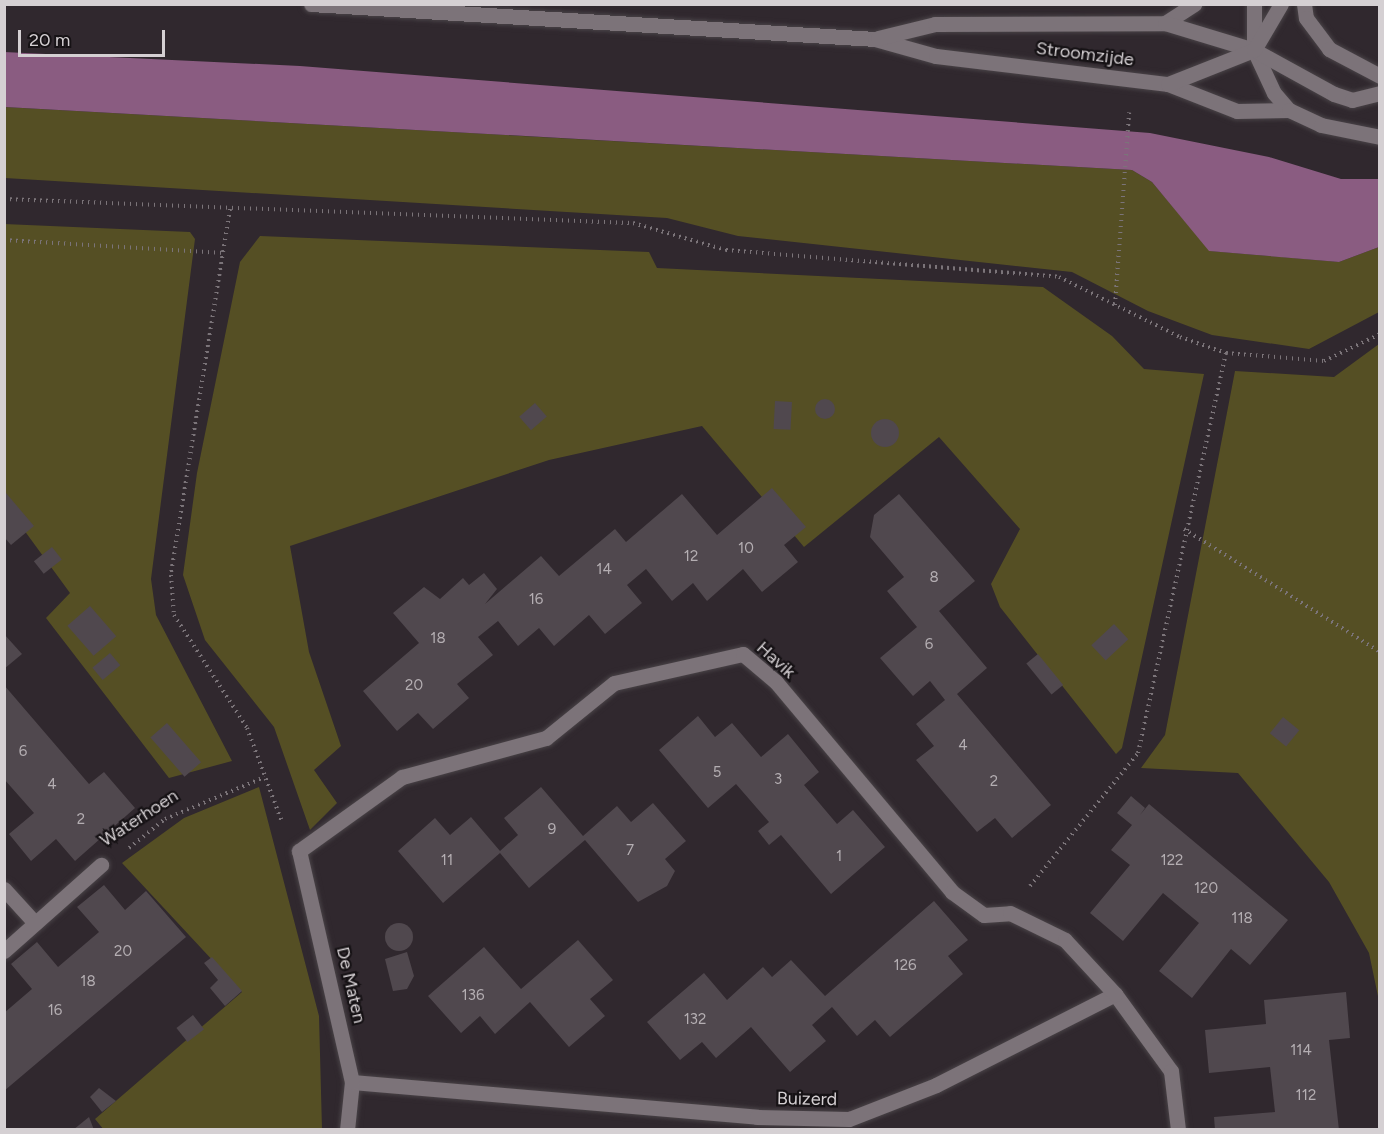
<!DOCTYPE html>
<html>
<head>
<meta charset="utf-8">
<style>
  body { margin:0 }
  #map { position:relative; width:1384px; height:1134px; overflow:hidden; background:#30282e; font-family:Figtree,sans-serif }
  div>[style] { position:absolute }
  .green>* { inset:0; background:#554f24 }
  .water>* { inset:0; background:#8a5c81 }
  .building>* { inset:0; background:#50484e; transform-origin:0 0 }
  .round { border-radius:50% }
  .path>* { height:4px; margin-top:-2px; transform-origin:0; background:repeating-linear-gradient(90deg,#7b7479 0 1.5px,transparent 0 6px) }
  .roads { filter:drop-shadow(0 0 2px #494347) drop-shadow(0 0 2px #494347) }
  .minor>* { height:15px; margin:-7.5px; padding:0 7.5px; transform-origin:7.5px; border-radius:7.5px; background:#7c7379 }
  span { translate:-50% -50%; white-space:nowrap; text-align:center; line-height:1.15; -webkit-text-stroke:4.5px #161215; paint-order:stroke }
  .number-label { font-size:15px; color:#b4aeb2 }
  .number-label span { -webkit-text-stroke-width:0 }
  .street-label { font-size:18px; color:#d5d0d3 }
  .frame { position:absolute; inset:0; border:6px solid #d5d0d3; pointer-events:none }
  .scale { position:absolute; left:18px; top:30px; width:147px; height:27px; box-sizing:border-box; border:3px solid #d5d0d3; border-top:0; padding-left:8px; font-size:18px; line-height:21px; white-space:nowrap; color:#d5d0d3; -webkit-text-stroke:4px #161215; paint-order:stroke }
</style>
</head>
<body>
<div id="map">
  <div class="green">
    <i style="clip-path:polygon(4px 107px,1132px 170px,1152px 182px,1210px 251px,1339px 262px,1379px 247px,1379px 312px,1309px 349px,1212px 335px,1148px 311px,1072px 272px,738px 236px,667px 218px,5px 178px)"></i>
    <i style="clip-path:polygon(4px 224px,190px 232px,195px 239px,151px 579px,156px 615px,232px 761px,169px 778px,46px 618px,70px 593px,5px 504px)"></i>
    <i style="clip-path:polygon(260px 236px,649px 252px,657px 268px,1043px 287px,1112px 336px,1144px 369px,1204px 374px,1122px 748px,1116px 754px,1000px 607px,991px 584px,1020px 529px,939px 437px,804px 547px,702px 426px,549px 460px,290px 546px,309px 652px,341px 746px,314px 770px,337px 803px,310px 830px,274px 727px,205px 640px,183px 575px,197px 473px,240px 262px)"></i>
    <i style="clip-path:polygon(1379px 344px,1379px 1001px,1369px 953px,1329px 882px,1238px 773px,1141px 768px,1165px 735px,1235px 371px,1334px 377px)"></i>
    <i style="clip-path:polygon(259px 787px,319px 1016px,322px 1129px,104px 1130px,95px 1119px,242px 992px,122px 863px,184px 818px)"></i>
  </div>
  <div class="water">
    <i style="clip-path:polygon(4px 52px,300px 66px,1150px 133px,1269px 157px,1341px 179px,1379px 179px,1379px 247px,1339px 262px,1209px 251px,1152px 182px,1132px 170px,5px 107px)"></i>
  </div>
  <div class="building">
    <i class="round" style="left:815px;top:399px;width:20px;height:20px"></i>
    <i style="left:775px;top:401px;width:17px;height:28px;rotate:3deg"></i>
    <i style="left:535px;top:403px;width:18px;height:21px;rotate:49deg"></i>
    <i class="round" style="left:871px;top:419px;width:28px;height:28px"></i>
    <i style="clip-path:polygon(772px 488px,806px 527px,784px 545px,798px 562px,762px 592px,743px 569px,707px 601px,693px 583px,672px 601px,646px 569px,627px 585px,642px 603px,605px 634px,589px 615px,554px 646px,539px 628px,518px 646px,498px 621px,478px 637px,493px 655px,457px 684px,469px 698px,433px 729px,418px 713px,397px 731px,363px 691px,419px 643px,393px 613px,424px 587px,440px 599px,463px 578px,469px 585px,484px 573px,497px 589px,485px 604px,541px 556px,559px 576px,615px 529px,626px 542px,682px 494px,717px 535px)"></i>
    <i style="clip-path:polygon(6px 493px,34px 526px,11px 545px,4px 537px)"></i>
    <i style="clip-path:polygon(899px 494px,975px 581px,939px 611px,987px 668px,957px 694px,1051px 805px,1012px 838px,995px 818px,977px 832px,916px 760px,934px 746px,916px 724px,945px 700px,930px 681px,913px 696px,880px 658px,917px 627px,887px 591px,904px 577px,870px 537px,874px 515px)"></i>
    <i style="left:52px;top:547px;width:16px;height:23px;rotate:52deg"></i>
    <i style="left:90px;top:606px;width:40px;height:30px;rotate:49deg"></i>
    <i style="left:1114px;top:624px;width:21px;height:31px;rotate:47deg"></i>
    <i style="clip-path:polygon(4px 634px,22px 654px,4px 669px)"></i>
    <i style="left:110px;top:653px;width:16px;height:23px;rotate:50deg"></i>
    <i style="left:1038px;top:654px;width:40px;height:15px;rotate:51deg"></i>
    <i style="clip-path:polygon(4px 685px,89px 784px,104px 772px,135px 808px,75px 861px,56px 839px,31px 861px,9px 834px,34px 813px,4px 779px)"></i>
    <i style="clip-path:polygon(698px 716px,715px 737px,732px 723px,761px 757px,788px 734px,819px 772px,804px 785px,837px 824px,853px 810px,885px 847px,831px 894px,781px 835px,769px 845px,758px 831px,769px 822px,736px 784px,708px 808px,659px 750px)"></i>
    <i style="left:1283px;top:717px;width:21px;height:21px;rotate:39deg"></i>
    <i style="left:167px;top:723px;width:52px;height:22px;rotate:49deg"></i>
    <i style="clip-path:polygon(541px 787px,583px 836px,617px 806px,631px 822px,653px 803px,686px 841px,665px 859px,675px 871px,667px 886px,638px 902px,585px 840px,529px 888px,500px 853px,443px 903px,398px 851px,435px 818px,450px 835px,471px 817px,500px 851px,518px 835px,504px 818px)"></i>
    <i style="clip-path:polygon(1131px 796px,1145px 808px,1140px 815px,1149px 804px,1288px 920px,1250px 965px,1231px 949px,1192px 998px,1159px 971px,1199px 923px,1163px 893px,1123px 941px,1090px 913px,1130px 865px,1111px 850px,1132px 825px,1117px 813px)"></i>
    <i style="clip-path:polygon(104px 885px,125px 910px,146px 891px,186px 937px,4px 1091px,4px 1013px,32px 989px,11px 964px,37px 942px,58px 967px,99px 932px,77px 907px)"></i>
    <i style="clip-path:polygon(934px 901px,968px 940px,948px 956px,963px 974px,890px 1037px,875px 1020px,857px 1036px,832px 1007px,812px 1025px,826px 1041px,790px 1072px,751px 1027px,716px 1058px,702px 1042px,680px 1060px,647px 1022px,704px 973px,727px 1000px,763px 967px,772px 977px,791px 960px,825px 996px)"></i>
    <i class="round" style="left:385px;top:923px;width:28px;height:28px"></i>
    <i style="clip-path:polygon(578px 940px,613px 980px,590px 999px,605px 1016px,569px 1047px,530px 1002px,495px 1034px,480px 1016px,461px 1033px,428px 996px,484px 947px,521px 989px)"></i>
    <i style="clip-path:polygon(407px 952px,414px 976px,407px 989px,393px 991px,385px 959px)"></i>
    <i style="clip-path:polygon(212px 957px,242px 991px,225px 1006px,210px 988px,218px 980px,204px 963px)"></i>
    <i style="clip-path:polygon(1346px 992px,1350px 1038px,1329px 1040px,1339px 1130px,1215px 1130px,1214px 1117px,1275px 1112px,1270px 1067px,1209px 1073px,1205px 1030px,1266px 1024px,1264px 1000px)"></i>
    <i style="left:193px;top:1015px;width:18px;height:21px;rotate:52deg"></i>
    <i style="clip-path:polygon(99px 1088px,116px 1101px,102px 1112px,90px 1097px)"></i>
    <i style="clip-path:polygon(89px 1117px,94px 1130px,73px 1130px)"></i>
  </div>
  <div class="path">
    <i style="left:4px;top:199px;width:629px;rotate:2.19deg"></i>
    <i style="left:633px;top:223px;width:97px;rotate:16.2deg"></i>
    <i style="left:726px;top:250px;width:334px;rotate:4.6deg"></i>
    <i style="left:1059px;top:277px;width:135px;rotate:26.4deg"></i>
    <i style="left:1180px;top:337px;width:49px;rotate:19.2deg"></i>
    <i style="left:1226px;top:353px;width:98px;rotate:4.7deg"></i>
    <i style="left:1324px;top:361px;width:62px;rotate:-25.7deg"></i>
    <i style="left:230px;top:209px;width:371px;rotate:99.2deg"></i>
    <i style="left:171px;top:575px;width:40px;rotate:85.7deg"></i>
    <i style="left:174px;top:615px;width:135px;rotate:57.1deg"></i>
    <i style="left:247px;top:728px;width:100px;rotate:69.6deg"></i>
    <i style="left:4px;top:240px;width:220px;rotate:3.4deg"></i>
    <i style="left:1115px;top:305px;width:193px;rotate:-85.8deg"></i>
    <i style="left:1184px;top:529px;width:231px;rotate:32.1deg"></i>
    <i style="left:129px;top:848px;width:46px;rotate:-38.9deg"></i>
    <i style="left:165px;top:819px;width:108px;rotate:-22.8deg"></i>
    <i style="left:1030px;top:886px;width:171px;rotate:-50.9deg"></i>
    <i style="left:1138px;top:753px;width:410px;rotate:-77.6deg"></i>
  </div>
  <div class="roads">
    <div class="minor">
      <i style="left:311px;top:4px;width:565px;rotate:3.55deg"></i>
      <i style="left:875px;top:39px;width:63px;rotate:15.6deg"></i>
      <i style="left:936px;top:56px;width:234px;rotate:6.9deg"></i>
      <i style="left:1168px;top:84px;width:74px;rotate:21.4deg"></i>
      <i style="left:1237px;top:111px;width:52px;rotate:-1.1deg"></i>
      <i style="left:1254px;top:4px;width:46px;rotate:90deg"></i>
      <i style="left:1254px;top:50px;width:47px;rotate:65.1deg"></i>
      <i style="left:1274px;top:93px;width:23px;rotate:49deg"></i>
      <i style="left:1289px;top:110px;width:35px;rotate:25deg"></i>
      <i style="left:1321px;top:125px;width:60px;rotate:11.5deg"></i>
      <i style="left:1304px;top:4px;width:14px;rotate:82deg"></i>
      <i style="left:1306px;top:18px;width:39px;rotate:53deg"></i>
      <i style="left:1329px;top:49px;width:58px;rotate:27.9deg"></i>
      <i style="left:1165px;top:23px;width:35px;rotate:-33deg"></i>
      <i style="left:878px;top:38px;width:59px;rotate:-13.8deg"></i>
      <i style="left:935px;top:24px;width:230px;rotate:-0.2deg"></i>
      <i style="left:1165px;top:23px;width:93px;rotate:16.9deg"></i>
      <i style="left:1254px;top:50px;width:91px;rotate:28.8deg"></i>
      <i style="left:1334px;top:94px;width:19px;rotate:18deg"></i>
      <i style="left:1352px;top:100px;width:29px;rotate:-14deg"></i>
      <i style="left:1168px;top:84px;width:92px;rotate:-21.6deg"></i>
      <i style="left:1254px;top:50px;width:53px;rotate:-59.6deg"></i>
      <i style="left:4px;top:889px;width:46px;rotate:47.6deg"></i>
      <i style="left:4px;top:951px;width:130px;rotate:-41.6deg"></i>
      <i style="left:352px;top:1082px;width:407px;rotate:4.9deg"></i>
      <i style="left:757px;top:1117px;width:92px;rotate:1.2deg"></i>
      <i style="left:849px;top:1119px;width:93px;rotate:-21.3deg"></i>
      <i style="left:936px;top:1085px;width:201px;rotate:-26.9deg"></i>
      <i style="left:1115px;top:994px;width:95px;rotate:54deg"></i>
      <i style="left:1171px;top:1071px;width:59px;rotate:83.2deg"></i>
      <i style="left:347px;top:1130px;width:48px;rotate:-84.1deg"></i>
      <i style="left:352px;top:1082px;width:237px;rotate:-102.9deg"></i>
      <i style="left:299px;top:851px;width:127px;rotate:-35.7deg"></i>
      <i style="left:402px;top:777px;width:149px;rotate:-15.2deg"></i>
      <i style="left:546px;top:738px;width:87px;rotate:-39deg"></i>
      <i style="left:614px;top:683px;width:132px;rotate:-12.7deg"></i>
      <i style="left:743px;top:654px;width:43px;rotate:40.3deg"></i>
      <i style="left:776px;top:682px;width:274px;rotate:50deg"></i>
      <i style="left:952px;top:892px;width:39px;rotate:36deg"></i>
      <i style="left:984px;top:915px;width:26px;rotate:-4deg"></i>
      <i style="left:1010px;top:913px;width:61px;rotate:26.1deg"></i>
      <i style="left:1065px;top:940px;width:74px;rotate:47.2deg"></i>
    </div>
  </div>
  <div class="number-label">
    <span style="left:746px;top:549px">10</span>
    <span style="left:691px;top:557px">12</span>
    <span style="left:604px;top:570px">14</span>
    <span style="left:934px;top:578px">8</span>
    <span style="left:536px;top:600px">16</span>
    <span style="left:438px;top:639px">18</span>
    <span style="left:929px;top:645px">6</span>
    <span style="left:414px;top:686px">20</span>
    <span style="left:963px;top:746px">4</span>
    <span style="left:23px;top:752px">6</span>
    <span style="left:717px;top:773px">5</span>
    <span style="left:778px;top:780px">3</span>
    <span style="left:994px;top:782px">2</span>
    <span style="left:52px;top:785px">4</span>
    <span style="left:81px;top:820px">2</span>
    <span style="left:552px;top:830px">9</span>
    <span style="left:630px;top:851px">7</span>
    <span style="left:839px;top:857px">1</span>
    <span style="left:447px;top:861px">11</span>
    <span style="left:1172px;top:861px">122</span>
    <span style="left:1206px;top:889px">120</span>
    <span style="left:1242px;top:919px">118</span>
    <span style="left:123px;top:952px">20</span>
    <span style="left:905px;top:966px">126</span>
    <span style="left:88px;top:982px">18</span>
    <span style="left:473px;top:996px">136</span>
    <span style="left:55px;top:1011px">16</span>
    <span style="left:695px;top:1020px">132</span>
    <span style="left:1301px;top:1051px">114</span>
    <span style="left:1306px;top:1096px">112</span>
  </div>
  <div class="street-label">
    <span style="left:1085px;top:54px;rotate:7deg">Stroomzijde</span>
    <span style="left:776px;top:660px;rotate:42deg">Havik</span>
    <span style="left:139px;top:818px;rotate:-33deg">Waterhoen</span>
    <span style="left:351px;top:985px;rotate:77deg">De Maten</span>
    <span style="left:807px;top:1099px;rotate:1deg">Buizerd</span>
  </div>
  <div class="frame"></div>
  <div class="scale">20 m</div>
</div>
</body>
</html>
